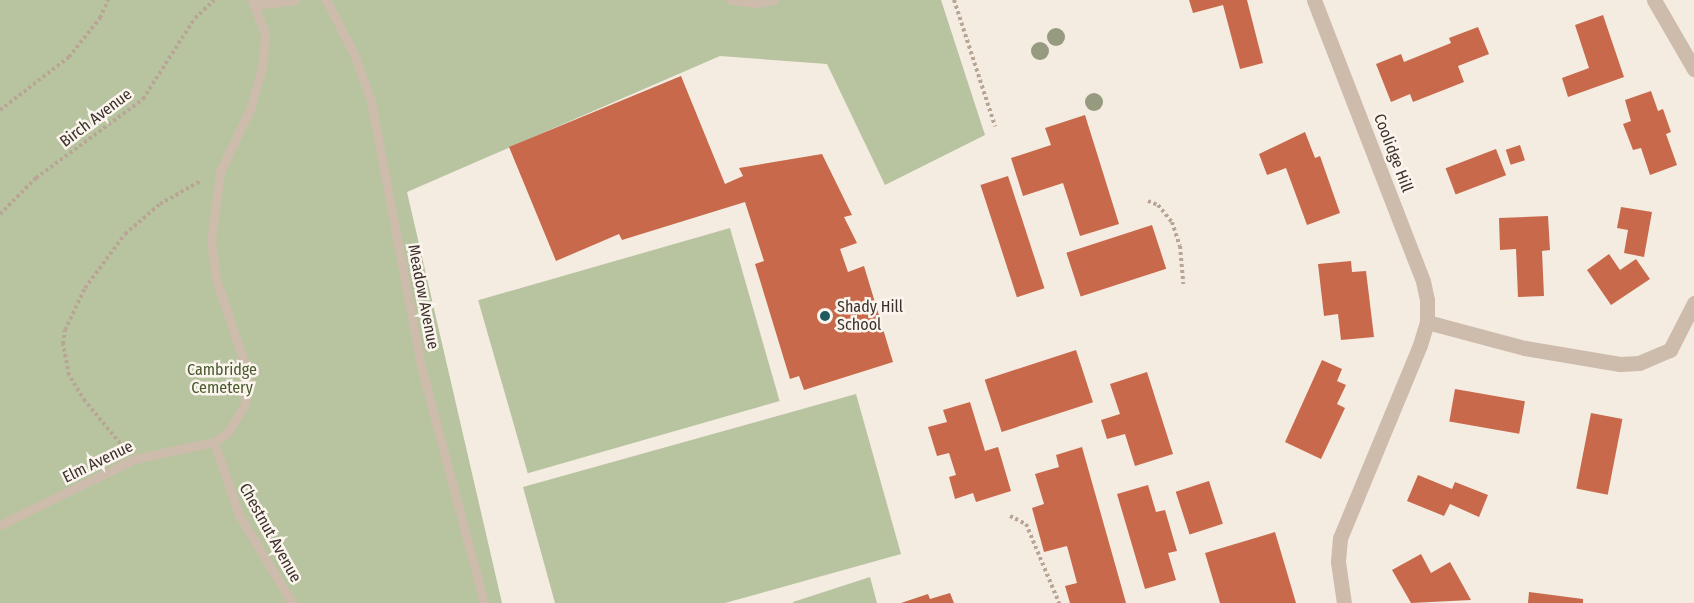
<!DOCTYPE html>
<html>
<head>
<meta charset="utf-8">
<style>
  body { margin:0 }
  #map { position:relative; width:1694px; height:603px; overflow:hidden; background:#f4ebe1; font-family:"Fira Sans Condensed",sans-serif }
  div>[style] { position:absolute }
  .green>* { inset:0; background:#b8c4a0; transform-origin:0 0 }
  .building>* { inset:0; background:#c8694b; transform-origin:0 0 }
  .path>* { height:4px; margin-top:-2px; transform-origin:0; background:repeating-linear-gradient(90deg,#b9a596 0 3px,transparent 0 6px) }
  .service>* { height:9px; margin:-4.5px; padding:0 4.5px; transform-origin:4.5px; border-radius:4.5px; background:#cdbbac }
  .minor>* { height:15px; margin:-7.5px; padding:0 7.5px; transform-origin:7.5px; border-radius:7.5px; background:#cdbbac }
  .trees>* { width:18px; height:18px; margin:-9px; border-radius:50%; background:#969b7f }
  .dots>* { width:16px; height:16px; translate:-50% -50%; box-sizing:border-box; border:3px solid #fbf5ee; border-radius:50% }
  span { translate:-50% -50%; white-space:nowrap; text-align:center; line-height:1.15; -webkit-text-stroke:5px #fbf5ee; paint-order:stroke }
  .street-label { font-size:16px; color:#3b302b }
  .poi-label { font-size:16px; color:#3b302b }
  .left { translate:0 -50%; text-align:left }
  .park-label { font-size:16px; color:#4a5a2e }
</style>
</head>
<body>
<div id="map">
  <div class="green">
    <i style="clip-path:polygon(0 0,941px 0,985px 135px,885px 185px,827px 64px,720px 56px,407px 192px,502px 603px,0 603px)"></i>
    <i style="left:730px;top:228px;width:180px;height:262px;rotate:74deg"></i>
    <i style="clip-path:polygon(856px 394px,901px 554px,725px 603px,555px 603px,523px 487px)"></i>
    <i style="clip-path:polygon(870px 577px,877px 603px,793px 603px,793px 602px)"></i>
  </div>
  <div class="building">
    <i style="clip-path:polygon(1189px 0,1247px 0,1263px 63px,1240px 69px,1223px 5px,1193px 13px)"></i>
    <i style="clip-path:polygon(1603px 15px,1624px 77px,1568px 97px,1562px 78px,1589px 68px,1575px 25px)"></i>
    <i style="clip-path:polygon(1478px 27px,1489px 54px,1458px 66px,1464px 82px,1413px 102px,1410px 94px,1391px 102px,1376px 64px,1401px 54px,1404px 62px,1451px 43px,1449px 38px)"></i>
    <i style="clip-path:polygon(681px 76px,725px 184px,743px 176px,739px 168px,822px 154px,852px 215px,844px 217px,857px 243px,840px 249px,848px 272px,864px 266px,893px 362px,804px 390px,799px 376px,790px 379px,755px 264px,764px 261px,745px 202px,622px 240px,619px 234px,556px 261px,509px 147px)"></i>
    <i style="clip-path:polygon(1651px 91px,1658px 111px,1663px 109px,1671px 132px,1666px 134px,1677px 165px,1650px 175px,1641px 148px,1633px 150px,1623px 124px,1631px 121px,1625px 100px)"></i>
    <i style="clip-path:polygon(1085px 115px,1119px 224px,1080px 236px,1063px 183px,1023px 196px,1011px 158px,1051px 145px,1045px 128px)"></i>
    <i style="clip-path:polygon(1305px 132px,1315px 158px,1320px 156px,1340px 213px,1307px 225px,1286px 168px,1267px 175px,1259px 154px)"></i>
    <i style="left:1520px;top:145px;width:16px;height:15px;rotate:72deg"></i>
    <i style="left:1496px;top:149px;width:28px;height:54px;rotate:69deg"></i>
    <i style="left:1008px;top:176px;width:118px;height:29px;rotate:72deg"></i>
    <i style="clip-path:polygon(1621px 207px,1652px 212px,1644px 257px,1624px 253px,1628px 230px,1617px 228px)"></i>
    <i style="clip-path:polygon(1548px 216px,1550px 250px,1542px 251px,1544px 296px,1518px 297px,1516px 249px,1500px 250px,1499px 218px)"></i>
    <i style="left:1152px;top:225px;width:46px;height:90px;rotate:72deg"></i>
    <i style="clip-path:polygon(1609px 254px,1620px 270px,1636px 259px,1650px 279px,1611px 305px,1587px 270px)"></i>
    <i style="clip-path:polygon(1351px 261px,1352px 272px,1366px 271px,1374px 337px,1341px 340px,1338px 314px,1324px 316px,1318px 264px)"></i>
    <i style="left:1076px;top:350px;width:55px;height:96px;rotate:72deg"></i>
    <i style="clip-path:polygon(1322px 360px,1342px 369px,1337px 381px,1346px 385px,1337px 404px,1345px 408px,1321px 459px,1285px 442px)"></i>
    <i style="clip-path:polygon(1147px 372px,1173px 454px,1135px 466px,1125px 434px,1107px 439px,1101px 420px,1120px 414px,1110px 384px)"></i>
    <i style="left:1455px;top:389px;width:71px;height:33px;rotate:10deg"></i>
    <i style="clip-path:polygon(970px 402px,985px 451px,998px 447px,1011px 491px,976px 502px,973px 493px,955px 499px,949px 477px,956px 475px,949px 453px,937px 456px,928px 427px,947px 422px,943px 410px)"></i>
    <i style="left:1591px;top:413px;width:32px;height:77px;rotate:11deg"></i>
    <i style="clip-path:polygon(1082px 447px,1126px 603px,1070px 603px,1065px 586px,1077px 583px,1067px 546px,1044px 552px,1032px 508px,1044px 504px,1035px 474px,1059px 467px,1056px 455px)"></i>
    <i style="clip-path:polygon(1418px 475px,1452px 489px,1455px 482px,1488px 495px,1479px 517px,1450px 504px,1444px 516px,1407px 501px)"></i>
    <i style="left:1209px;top:481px;width:45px;height:35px;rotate:72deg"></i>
    <i style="clip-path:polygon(1148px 485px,1156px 512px,1165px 510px,1177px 551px,1168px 553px,1176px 580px,1145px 589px,1117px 494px)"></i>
    <i style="clip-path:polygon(1275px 532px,1296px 603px,1220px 603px,1205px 553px)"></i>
    <i style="clip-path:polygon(1421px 554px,1431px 573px,1450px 562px,1471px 600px,1411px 603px,1392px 570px)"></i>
    <i style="clip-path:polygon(1529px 592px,1583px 599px,1583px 603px,1528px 603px)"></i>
    <i style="clip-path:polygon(950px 593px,954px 603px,901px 603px,928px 594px,930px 599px)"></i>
  </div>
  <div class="path">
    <i style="left:954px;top:0;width:133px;rotate:72deg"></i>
    <i style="left:0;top:110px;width:87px;rotate:-37.5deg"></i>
    <i style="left:69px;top:57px;width:50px;rotate:-51.5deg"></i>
    <i style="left:100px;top:18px;width:20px;rotate:-66deg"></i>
    <i style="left:1148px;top:201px;width:11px;rotate:22deg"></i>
    <i style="left:1158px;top:205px;width:22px;rotate:51deg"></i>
    <i style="left:1172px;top:222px;width:25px;rotate:72deg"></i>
    <i style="left:1180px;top:246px;width:38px;rotate:85deg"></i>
    <i style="left:0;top:214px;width:51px;rotate:-45deg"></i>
    <i style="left:36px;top:178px;width:133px;rotate:-36.4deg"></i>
    <i style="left:143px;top:99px;width:96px;rotate:-57.3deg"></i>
    <i style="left:195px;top:18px;width:26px;rotate:-43deg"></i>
    <i style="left:124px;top:448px;width:61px;rotate:-129.7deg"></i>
    <i style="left:85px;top:401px;width:31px;rotate:-122deg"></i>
    <i style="left:69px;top:375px;width:32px;rotate:-101deg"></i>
    <i style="left:63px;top:344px;width:14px;rotate:-82deg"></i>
    <i style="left:65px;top:330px;width:47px;rotate:-64.5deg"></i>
    <i style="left:85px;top:288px;width:67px;rotate:-53.5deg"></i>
    <i style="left:125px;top:234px;width:46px;rotate:-40.6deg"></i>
    <i style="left:160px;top:204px;width:48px;rotate:-29.7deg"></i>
    <i style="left:1010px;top:516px;width:18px;rotate:27deg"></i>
    <i style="left:1026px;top:524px;width:86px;rotate:67.3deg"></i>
  </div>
  <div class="service">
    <i style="left:326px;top:0;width:61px;rotate:62.6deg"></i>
    <i style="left:354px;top:54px;width:50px;rotate:70.1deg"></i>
    <i style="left:371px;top:101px;width:270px;rotate:79.3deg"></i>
    <i style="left:421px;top:366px;width:245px;rotate:75.1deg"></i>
    <i style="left:730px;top:0;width:28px;rotate:6deg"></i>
    <i style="left:758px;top:3px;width:16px;rotate:-11deg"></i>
    <i style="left:256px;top:5px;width:39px;rotate:-7deg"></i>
    <i style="left:214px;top:442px;width:77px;rotate:71.1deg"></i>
    <i style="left:239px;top:515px;width:103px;rotate:58.9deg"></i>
    <i style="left:0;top:525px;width:149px;rotate:-26.2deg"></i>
    <i style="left:134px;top:459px;width:82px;rotate:-12deg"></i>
    <i style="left:214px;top:442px;width:17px;rotate:-36deg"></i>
    <i style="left:228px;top:432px;width:33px;rotate:-59deg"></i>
    <i style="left:245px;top:404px;width:30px;rotate:-84deg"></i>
    <i style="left:248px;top:374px;width:100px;rotate:-108.6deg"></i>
    <i style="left:216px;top:279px;width:38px;rotate:-97deg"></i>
    <i style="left:211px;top:241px;width:70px;rotate:-82.6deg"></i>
    <i style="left:220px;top:172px;width:70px;rotate:-64.5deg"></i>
    <i style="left:250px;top:109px;width:43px;rotate:-73.7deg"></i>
    <i style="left:262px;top:68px;width:35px;rotate:-85deg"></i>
    <i style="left:265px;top:33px;width:35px;rotate:-112deg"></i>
  </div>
  <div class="minor">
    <i style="left:1314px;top:0;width:301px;rotate:68.8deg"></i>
    <i style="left:1423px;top:281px;width:19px;rotate:78deg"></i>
    <i style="left:1427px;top:300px;width:22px;rotate:90deg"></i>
    <i style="left:1427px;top:322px;width:24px;rotate:107deg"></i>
    <i style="left:1420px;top:345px;width:209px;rotate:112.5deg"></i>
    <i style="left:1340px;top:538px;width:24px;rotate:95deg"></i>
    <i style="left:1338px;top:562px;width:41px;rotate:81.7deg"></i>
    <i style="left:1654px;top:0;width:80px;rotate:59.9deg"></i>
    <i style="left:1427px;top:322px;width:101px;rotate:14.9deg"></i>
    <i style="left:1525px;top:348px;width:96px;rotate:9.6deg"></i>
    <i style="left:1620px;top:364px;width:19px;rotate:-3deg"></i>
    <i style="left:1639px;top:363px;width:34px;rotate:-23deg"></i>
    <i style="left:1670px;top:350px;width:53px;rotate:-62.9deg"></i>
  </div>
  <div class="trees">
    <i style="left:1056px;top:37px"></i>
    <i style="left:1040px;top:51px"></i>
    <i style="left:1094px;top:102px"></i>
  </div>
  <div class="dots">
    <i style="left:825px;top:316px;background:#1f5a5e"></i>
  </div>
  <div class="street-label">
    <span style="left:96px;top:118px;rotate:-37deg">Birch Avenue</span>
    <span style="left:1393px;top:153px;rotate:69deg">Coolidge Hill</span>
    <span style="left:423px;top:297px;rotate:79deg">Meadow Avenue</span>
    <span style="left:98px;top:462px;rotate:-26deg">Elm Avenue</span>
    <span style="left:270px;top:533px;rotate:61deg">Chestnut Avenue</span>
  </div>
  <div class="poi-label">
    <span class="left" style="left:837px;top:316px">Shady Hill<br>School</span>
  </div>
  <div class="park-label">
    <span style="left:222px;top:379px">Cambridge<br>Cemetery</span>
  </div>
</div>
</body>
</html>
